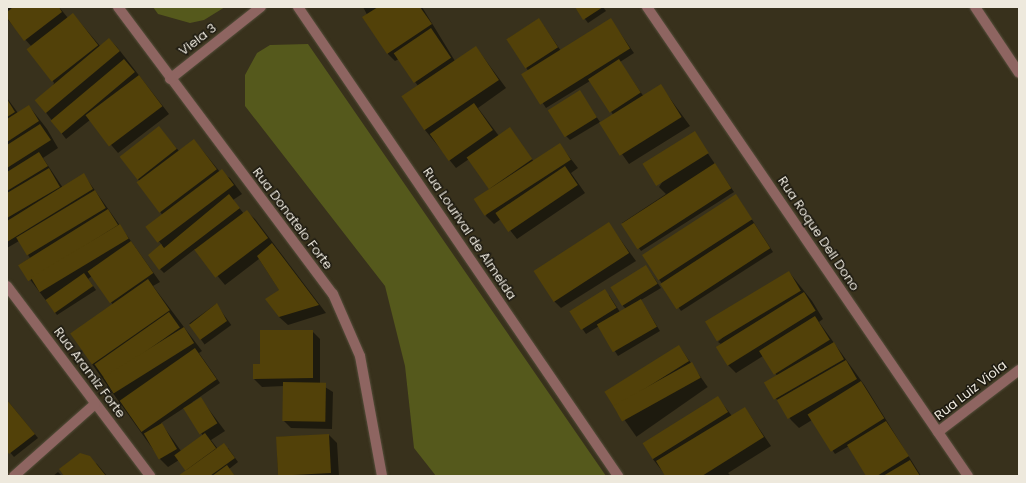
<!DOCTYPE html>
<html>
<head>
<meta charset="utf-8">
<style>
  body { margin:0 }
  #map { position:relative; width:1026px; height:483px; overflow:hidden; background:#38311c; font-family:Poppins,sans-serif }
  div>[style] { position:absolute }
  .green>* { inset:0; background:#55591c }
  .shadow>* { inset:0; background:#0007; transform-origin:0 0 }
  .building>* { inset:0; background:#524109; transform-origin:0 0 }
  .roads { filter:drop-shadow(0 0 1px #554e3b) drop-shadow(0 0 1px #554e3b) }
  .lane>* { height:10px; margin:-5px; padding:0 5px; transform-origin:5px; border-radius:5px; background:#8e6561 }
  .street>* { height:10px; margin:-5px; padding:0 5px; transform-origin:5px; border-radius:5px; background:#8e6561 }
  span { translate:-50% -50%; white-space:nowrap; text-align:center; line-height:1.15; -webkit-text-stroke:3px #1c1910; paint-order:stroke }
  .street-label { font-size:13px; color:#eee9dd }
  .frame { position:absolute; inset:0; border:8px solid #eee9dd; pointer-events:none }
</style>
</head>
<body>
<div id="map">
  <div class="green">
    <i style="clip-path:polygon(153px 7px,225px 7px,204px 20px,190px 23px,158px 14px)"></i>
    <i style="clip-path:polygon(308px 44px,606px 476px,436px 476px,414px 448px,405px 366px,385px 286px,245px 106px,245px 75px,257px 53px,270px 45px)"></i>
  </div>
  <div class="shadow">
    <i style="clip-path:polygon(7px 7px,59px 7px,68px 18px,73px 14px,100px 46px,109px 39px,117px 47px,169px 114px,118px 153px,90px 120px,66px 139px,44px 110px,54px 83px,31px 46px,7px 19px)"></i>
    <i style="clip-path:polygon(363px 7px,422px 7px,455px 61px,476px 47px,506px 88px,478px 108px,499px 136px,510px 129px,534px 162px,560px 145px,578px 168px,571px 173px,585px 193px,517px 239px,501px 219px,494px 224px,486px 216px,491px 190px,469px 159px,456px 168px,425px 130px,418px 86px,399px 59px,395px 61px,388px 54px)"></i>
    <i style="clip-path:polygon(576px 7px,603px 7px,606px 11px,588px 23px)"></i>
    <i style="clip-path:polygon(539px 19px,561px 51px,611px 20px,634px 53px,620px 62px,644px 97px,661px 86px,690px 126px,629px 164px,601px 124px,614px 116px,590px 81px,546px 108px,524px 75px,529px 72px,507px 39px)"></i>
    <i style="clip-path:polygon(579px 91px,600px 122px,570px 140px,566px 136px)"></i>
    <i style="clip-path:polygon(evenodd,7px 98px,18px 113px,29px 106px,47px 129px,58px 148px,43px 158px,63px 188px,84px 175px,160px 282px,153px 286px,202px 351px,199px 353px,220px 383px,191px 403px,201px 399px,225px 431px,211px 440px,218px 449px,228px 448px,238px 462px,229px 469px,235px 476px,180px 476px,187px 471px,179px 460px,168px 467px,160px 459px,92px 364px,113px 305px,92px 276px,88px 279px,96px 290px,57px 315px,19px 265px,30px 258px,19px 241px,7px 248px,7px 98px,184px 408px,203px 436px,181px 451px,161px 423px,184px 408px)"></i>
    <i style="clip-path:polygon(159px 128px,179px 151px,194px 140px,220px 172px,230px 178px,242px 194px,233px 200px,244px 214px,247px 212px,255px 219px,326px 313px,288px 325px,279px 317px,280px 291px,259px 259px,225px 285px,195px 249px,164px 273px,160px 269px,149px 255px,162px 245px,148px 228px,163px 216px,138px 179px)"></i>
    <i style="clip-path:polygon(694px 133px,734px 192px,641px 251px,622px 223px,666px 194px,659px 187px)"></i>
    <i style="clip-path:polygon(736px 195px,773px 252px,681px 311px,658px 278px)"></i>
    <i style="clip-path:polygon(609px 224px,636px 261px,561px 308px,553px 300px)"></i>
    <i style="clip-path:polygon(646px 266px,661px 288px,641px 300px,660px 331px,618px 356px,599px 326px,586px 334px,570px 311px,609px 295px,620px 312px,626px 309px,622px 305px)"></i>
    <i style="clip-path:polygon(789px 272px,812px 301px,823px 319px,819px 322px,865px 386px,921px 476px,867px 476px,849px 446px,835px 454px,812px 420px,799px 428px,791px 420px,766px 384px,778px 377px,763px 356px,736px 373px,728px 365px,717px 347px,721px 344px,718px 342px)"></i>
    <i style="left:216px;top:304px;width:26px;height:33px;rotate:54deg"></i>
    <i style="clip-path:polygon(312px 331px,320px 339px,320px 384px,333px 392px,332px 429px,291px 428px,283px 420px,284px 386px,262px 387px,254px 379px,261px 365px)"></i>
    <i style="left:679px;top:346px;width:50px;height:87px;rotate:55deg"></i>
    <i style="clip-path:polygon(718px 398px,732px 416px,745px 408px,771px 446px,728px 473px,731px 476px,666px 476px,652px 458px)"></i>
    <i style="clip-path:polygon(7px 400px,38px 438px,14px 457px,7px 449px)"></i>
    <i style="clip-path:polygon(329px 435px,337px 443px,339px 476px,278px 474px,277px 437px)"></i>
    <i style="clip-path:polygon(80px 455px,97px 464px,107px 476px,65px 476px)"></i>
    <i style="clip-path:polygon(58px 472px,62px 476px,53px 476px)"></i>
  </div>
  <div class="building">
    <i style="clip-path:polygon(13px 7px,59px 7px,62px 12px,24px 41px,7px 18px,7px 12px)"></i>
    <i style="clip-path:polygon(378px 7px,420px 7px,432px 24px,387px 54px,362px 17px)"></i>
    <i style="clip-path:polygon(575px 7px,603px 7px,583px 20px)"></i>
    <i style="left:73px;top:13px;width:41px;height:59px;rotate:52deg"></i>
    <i style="left:539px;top:18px;width:35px;height:39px;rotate:57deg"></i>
    <i style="left:611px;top:18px;width:36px;height:106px;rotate:58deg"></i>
    <i style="left:431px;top:28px;width:36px;height:45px;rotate:56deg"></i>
    <i style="left:109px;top:38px;width:17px;height:97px;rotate:50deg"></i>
    <i style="left:476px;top:46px;width:41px;height:90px;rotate:56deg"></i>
    <i style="left:124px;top:59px;width:17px;height:96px;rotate:50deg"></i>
    <i style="left:619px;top:59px;width:40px;height:37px;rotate:57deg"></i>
    <i style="left:139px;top:75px;width:39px;height:67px;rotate:53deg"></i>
    <i style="left:661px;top:84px;width:39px;height:73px;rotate:58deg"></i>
    <i style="left:580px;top:90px;width:32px;height:38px;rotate:58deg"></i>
    <i style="clip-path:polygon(7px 99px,15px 112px,7px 117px)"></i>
    <i style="left:474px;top:103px;width:33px;height:54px;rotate:55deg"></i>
    <i style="clip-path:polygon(29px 105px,39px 121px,7px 142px,7px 119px)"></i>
    <i style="clip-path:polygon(40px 124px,51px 140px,7px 168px,7px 145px)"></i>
    <i style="left:159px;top:126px;width:29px;height:50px;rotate:52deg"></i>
    <i style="left:510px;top:127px;width:39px;height:53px;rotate:55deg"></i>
    <i style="left:695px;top:131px;width:26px;height:62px;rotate:58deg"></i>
    <i style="left:194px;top:139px;width:38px;height:72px;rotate:53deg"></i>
    <i style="left:560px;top:143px;width:20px;height:103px;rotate:57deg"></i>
    <i style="clip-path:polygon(39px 152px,48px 166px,7px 191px,7px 172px)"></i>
    <i style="left:715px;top:163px;width:30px;height:112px;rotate:57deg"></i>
    <i style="left:565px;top:166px;width:23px;height:84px;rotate:56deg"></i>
    <i style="clip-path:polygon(49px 168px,60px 187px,7px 218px,7px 193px)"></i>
    <i style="left:222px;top:169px;width:20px;height:96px;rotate:53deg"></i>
    <i style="clip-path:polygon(84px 173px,93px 189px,7px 242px,7px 221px)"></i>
    <i style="left:95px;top:190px;width:21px;height:92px;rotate:59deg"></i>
    <i style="clip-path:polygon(229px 194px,240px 208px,159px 270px,148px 255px,161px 244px,164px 248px)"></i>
    <i style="left:736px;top:194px;width:30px;height:112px;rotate:57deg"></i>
    <i style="left:108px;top:209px;width:19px;height:106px;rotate:58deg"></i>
    <i style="left:247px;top:210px;width:35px;height:66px;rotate:53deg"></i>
    <i style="left:609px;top:222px;width:37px;height:90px;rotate:57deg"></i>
    <i style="left:754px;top:223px;width:30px;height:112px;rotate:57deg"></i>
    <i style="left:120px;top:224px;width:17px;height:104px;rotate:59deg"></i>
    <i style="left:131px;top:241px;width:39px;height:53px;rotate:55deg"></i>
    <i style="clip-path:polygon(272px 243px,319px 305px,279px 317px,265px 299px,279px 290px,257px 256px)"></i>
    <i style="left:646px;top:265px;width:22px;height:42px;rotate:58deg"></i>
    <i style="left:789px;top:271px;width:23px;height:98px;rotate:59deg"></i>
    <i style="left:84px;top:273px;width:16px;height:47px;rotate:55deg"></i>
    <i style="left:148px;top:279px;width:38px;height:95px;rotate:55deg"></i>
    <i style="left:605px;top:289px;width:22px;height:42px;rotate:58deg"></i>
    <i style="left:804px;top:292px;width:22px;height:104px;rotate:58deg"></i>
    <i style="left:641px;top:299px;width:32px;height:51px;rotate:60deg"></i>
    <i style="clip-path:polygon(217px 303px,227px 321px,200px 340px,189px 325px)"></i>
    <i style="left:169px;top:312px;width:19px;height:91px;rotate:55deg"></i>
    <i style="left:815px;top:316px;width:28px;height:66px;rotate:58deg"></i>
    <i style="left:184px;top:327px;width:19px;height:95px;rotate:58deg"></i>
    <i style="clip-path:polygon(260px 330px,313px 330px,313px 378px,253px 379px,253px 364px,260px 364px)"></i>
    <i style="left:834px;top:342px;width:20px;height:81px;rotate:60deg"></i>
    <i style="left:679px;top:345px;width:19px;height:88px;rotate:58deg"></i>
    <i style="left:195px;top:348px;width:38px;height:92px;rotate:55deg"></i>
    <i style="left:846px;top:360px;width:22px;height:80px;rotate:60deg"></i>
    <i style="left:692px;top:362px;width:18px;height:90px;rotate:61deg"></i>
    <i style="left:861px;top:381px;width:44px;height:63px;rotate:58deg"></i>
    <i style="left:283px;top:382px;width:43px;height:39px;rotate:1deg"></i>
    <i style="left:718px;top:396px;width:19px;height:89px;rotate:58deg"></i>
    <i style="left:201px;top:397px;width:31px;height:21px;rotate:58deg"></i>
    <i style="clip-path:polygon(7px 400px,35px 434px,9px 454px,7px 451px)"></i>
    <i style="clip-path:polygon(745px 407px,764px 437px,702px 476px,665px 476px,656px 461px)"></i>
    <i style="clip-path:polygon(886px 421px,909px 456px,877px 476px,866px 476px,847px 445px)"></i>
    <i style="left:162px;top:423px;width:30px;height:21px;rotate:60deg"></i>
    <i style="left:205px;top:433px;width:19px;height:38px;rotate:54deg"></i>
    <i style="left:329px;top:434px;width:39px;height:53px;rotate:87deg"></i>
    <i style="clip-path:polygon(224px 443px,235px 458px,210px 476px,178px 476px)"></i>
    <i style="clip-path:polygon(80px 453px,90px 456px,106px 476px,64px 476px,59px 469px)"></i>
    <i style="clip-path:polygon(910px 460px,920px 476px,883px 476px)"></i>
    <i style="clip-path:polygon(227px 465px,235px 476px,212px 476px)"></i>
  </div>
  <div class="roads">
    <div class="lane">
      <i style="left:938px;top:432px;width:102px;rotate:-37.4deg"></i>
    </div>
    <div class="street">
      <i style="left:118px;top:7px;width:359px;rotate:53.2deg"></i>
      <i style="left:333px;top:294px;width:68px;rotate:66.5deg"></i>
      <i style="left:360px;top:356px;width:122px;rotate:79.6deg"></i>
      <i style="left:298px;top:7px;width:568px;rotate:55.69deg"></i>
      <i style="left:647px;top:7px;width:568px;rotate:55.61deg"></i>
      <i style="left:975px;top:7px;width:79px;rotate:56.3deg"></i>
      <i style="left:170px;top:79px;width:116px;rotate:-38.4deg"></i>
      <i style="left:7px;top:286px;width:238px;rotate:53deg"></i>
      <i style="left:14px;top:476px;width:108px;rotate:-41.6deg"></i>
    </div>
  </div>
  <div class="street-label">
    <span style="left:198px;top:40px;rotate:-38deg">Viela 3</span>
    <span style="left:292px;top:219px;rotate:53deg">Rua Donatelo Forte</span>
    <span style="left:469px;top:234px;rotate:56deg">Rua Lourival de Almeida</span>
    <span style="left:818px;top:234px;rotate:56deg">Rua Roque Dell Dono</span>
    <span style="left:89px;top:373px;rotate:53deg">Rua Aramiz Forte</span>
    <span style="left:971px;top:391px;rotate:-38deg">Rua Luiz Viola</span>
  </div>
  <div class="frame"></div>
</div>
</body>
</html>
